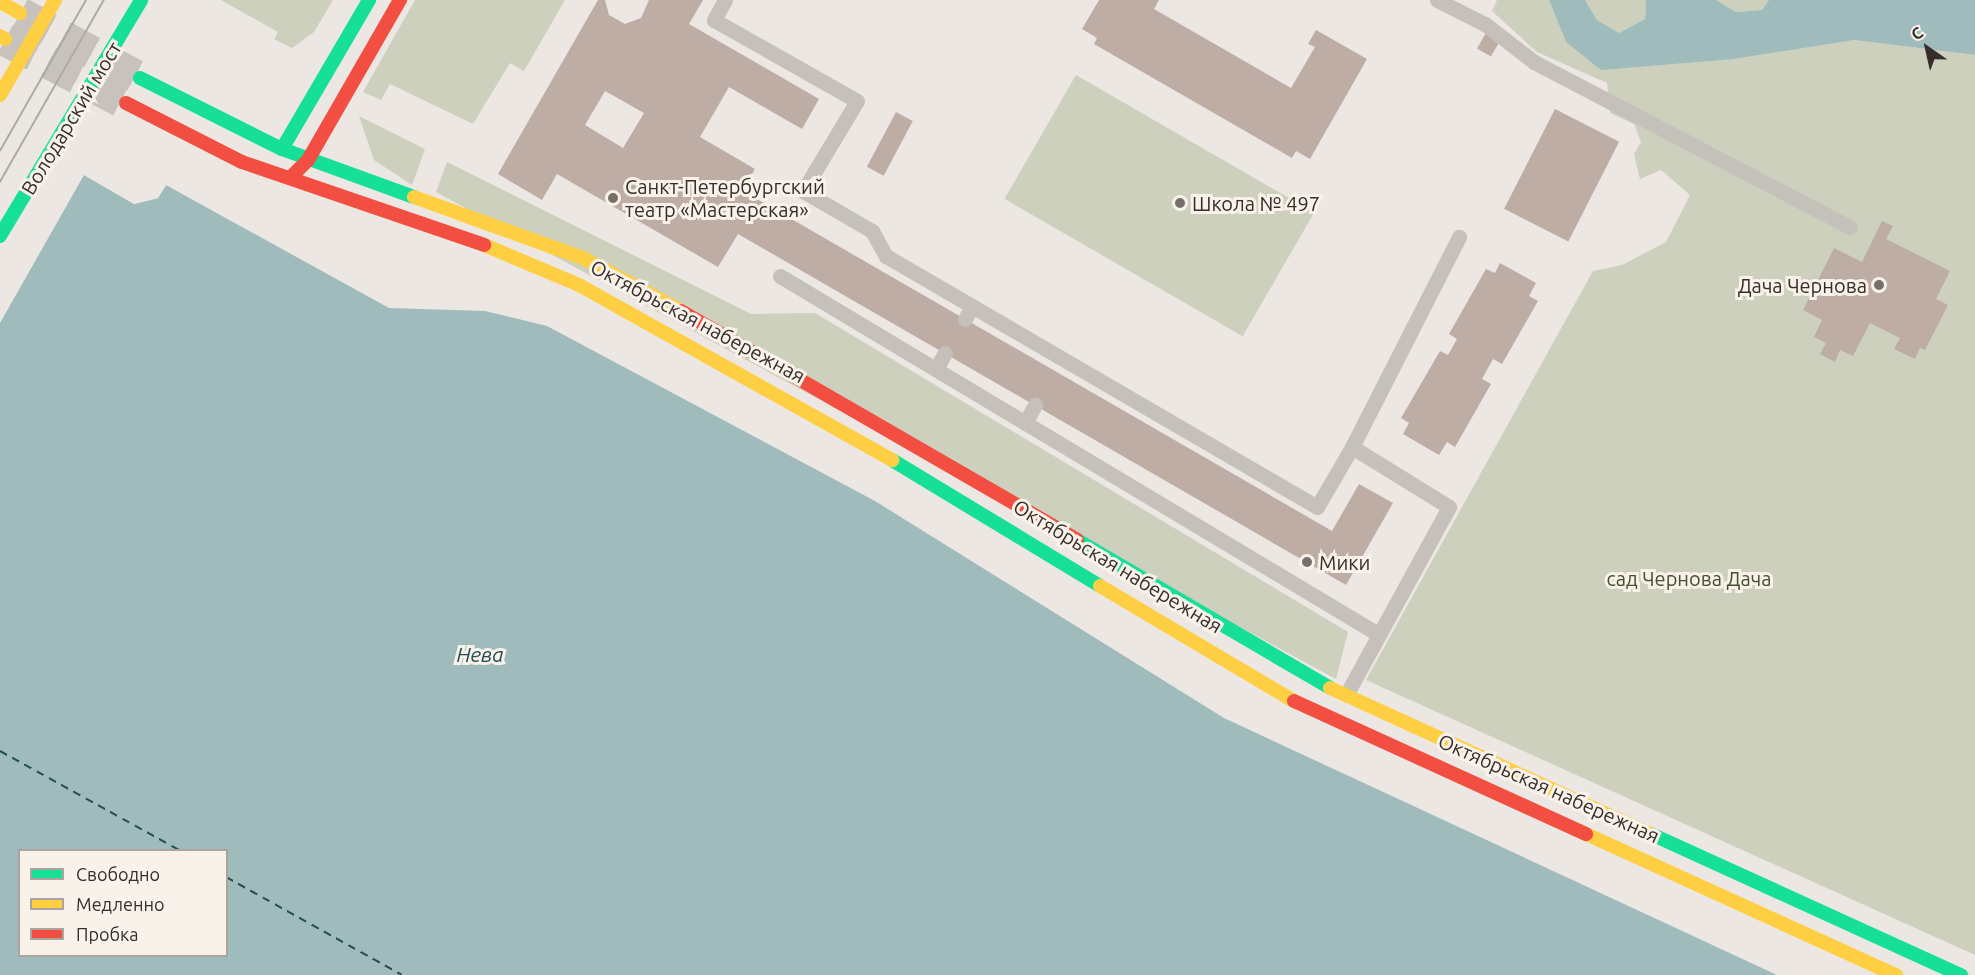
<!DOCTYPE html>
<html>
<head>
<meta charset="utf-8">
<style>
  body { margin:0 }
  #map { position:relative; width:1975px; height:975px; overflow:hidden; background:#ece7e2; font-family:Ubuntu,sans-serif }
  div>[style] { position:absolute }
  .green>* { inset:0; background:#cdd0bd; transform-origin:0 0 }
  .water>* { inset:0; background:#a0bbbc }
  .pier>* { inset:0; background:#ece7e2 }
  .ferry>* { height:1.5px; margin-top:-0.75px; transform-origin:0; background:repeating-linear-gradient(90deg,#234f54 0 8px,transparent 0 14px) }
  .building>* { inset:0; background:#beada5; transform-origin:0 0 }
  .primary-tunnel>* { height:33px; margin-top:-16.5px; transform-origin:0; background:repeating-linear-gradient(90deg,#c8c2bd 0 33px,transparent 0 49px) }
  .lane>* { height:15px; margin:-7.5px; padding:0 7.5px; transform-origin:7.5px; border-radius:7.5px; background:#c6c0bb }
  .fast>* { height:14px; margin:-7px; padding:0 7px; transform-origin:7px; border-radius:7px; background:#16e098 }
  .slow>* { height:14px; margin:-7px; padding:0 7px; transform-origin:7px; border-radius:7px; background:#ffcf43 }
  .jam>* { height:14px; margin:-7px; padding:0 7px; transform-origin:7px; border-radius:7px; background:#f24e42 }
  .tram>* { height:1.5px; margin:-0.75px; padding:0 0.75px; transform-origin:0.75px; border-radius:0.75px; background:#aea9a5 }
  .fast-bridge>* { height:14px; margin:-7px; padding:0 7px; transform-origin:7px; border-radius:7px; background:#16e098 }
  .slow-bridge>* { height:14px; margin:-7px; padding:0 7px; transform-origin:7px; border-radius:7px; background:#ffcf43 }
  .dots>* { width:16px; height:16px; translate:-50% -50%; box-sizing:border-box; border:3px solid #f8f2ea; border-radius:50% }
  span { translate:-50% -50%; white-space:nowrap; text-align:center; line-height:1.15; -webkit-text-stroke:6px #f8f2ea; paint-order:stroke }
  .street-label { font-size:20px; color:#362e2a }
  .poi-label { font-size:20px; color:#362e2a }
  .left { translate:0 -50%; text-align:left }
  .right { translate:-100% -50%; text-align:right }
  .park-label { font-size:20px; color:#44522f }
  .water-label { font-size:21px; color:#234f54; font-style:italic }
  .legend { position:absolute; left:18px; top:849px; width:210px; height:108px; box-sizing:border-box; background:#f8f2ea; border:2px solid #aaa49d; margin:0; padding:8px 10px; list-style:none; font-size:18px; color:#362e2a }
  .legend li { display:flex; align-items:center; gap:12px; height:30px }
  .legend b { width:30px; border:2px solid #aaa49d }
  .north { position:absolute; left:1897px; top:18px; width:60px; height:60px; -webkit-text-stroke:4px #f8f2ea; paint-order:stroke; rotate:326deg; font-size:16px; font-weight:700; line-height:24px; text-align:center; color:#362e2a }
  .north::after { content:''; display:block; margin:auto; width:21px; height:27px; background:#362e2a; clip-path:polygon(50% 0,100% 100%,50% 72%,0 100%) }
</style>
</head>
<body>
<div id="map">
  <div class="green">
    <i style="clip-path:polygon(221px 0,333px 0,314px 32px,292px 48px,274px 39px,278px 32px)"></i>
    <i style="clip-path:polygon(415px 0,565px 0,524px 71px,510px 63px,473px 124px,390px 84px,381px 100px,363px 92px)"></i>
    <i style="clip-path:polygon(1497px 0,1549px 0,1566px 42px,1806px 45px,1854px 40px,1975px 55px,1975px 955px,1366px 680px,1593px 271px,1622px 265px,1666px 242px,1690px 195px,1661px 170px,1640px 179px,1634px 154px,1641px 142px,1634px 124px,1610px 113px,1607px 83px,1537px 52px,1492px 11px)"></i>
    <i style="clip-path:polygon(1585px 0,1646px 0,1645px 19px,1619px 33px,1597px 20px)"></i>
    <i style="clip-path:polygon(1716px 0,1769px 0,1762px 10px,1736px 12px)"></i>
    <i style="left:1076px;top:75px;width:275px;height:143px;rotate:30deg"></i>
    <i style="clip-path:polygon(359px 116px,425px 149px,412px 185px,374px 160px)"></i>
    <i style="clip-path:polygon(447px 162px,751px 314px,815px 313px,1348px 632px,1336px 679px,436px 192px)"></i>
  </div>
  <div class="water">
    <i style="clip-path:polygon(1549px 0,1585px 0,1597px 20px,1619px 33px,1645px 19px,1646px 0,1716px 0,1736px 12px,1762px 10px,1769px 0,1975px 0,1975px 55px,1854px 40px,1733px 59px,1601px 70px,1566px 42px)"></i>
    <i style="clip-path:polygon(evenodd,0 126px,134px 204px,158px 198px,166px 185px,389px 308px,485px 311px,547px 326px,875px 501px,1224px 718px,1777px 975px,0 975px,0 126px,20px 850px,226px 850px,226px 956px,20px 956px,20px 850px)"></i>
  </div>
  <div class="pier">
    <i style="clip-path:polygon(0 123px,135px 201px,156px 195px,166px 185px,158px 198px,134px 204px,84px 175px,0 323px)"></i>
  </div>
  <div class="ferry">
    <i style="left:0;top:751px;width:205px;rotate:28.9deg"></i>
    <i style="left:226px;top:877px;width:201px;rotate:29.1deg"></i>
  </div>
  <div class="building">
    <i style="clip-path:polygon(evenodd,598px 0,605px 0,609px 15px,625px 24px,641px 18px,649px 0,703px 0,689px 24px,819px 99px,802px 129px,729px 87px,700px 137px,755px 169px,743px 191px,1332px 531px,1359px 484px,1393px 503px,1346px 585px,738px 234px,718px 267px,557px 174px,542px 200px,498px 174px,598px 0,605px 91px,644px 113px,623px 148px,585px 125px,605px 91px)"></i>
    <i style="clip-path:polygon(1099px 0,1159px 0,1154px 9px,1291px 88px,1315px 47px,1308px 44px,1316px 30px,1367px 59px,1310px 159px,1296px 151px,1292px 158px,1094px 44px,1097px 38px,1082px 29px)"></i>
    <i style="left:1486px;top:33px;width:16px;height:18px;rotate:30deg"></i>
    <i style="left:1555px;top:109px;width:72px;height:112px;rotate:27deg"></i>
    <i style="left:896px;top:112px;width:19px;height:62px;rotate:28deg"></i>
    <i style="clip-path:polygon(1882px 221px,1893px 226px,1886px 239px,1950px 271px,1936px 299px,1948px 305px,1925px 350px,1920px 348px,1915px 359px,1894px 349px,1900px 338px,1870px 323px,1853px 356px,1840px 350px,1835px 362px,1820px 354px,1826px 343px,1814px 337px,1822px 320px,1803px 310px,1834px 248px,1862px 262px)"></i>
    <i style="clip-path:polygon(1500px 263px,1536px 283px,1529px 296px,1538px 301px,1502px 364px,1493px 359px,1482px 379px,1491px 384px,1455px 447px,1447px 442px,1439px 455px,1403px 434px,1409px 423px,1401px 418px,1440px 351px,1448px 355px,1457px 339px,1449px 334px,1486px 269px,1495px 273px)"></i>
  </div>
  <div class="primary-tunnel">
    <i style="left:20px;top:13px;width:136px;rotate:28.4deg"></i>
    <i style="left:5px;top:39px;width:137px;rotate:27.9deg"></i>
  </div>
  <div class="lane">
    <i style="left:725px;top:0;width:23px;rotate:119deg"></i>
    <i style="left:714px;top:20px;width:164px;rotate:29.5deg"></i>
    <i style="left:857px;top:101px;width:105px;rotate:121deg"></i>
    <i style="left:803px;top:191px;width:80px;rotate:30.1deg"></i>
    <i style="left:872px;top:231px;width:29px;rotate:61deg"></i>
    <i style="left:886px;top:256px;width:499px;rotate:30.2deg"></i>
    <i style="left:1317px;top:507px;width:69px;rotate:-59.7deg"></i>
    <i style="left:1352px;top:447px;width:114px;rotate:31.7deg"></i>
    <i style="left:1449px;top:507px;width:214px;rotate:118.7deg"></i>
    <i style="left:1437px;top:0;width:54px;rotate:26.6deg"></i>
    <i style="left:1485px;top:24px;width:62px;rotate:37.8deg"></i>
    <i style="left:1534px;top:62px;width:356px;rotate:27.6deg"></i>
    <i style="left:780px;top:276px;width:697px;rotate:30.91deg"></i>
    <i style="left:965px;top:319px;width:15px;rotate:-62deg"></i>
    <i style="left:936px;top:369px;width:18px;rotate:-61deg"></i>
    <i style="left:1025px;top:423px;width:21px;rotate:-61deg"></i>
    <i style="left:1352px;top:447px;width:236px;rotate:-63deg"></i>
  </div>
  <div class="fast">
    <i style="left:140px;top:78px;width:159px;rotate:26.6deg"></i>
    <i style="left:282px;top:149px;width:140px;rotate:20deg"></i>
    <i style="left:282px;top:149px;width:173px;rotate:-59.7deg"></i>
    <i style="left:892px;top:460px;width:243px;rotate:31.2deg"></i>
    <i style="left:1077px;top:540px;width:293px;rotate:30.3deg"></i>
    <i style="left:1651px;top:834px;width:341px;rotate:24.5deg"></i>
  </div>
  <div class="slow">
    <i style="left:0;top:2px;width:23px;rotate:29deg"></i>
    <i style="left:0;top:36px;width:6px;rotate:31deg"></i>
    <i style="left:414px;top:197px;width:182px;rotate:19.9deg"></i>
    <i style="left:585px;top:259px;width:109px;rotate:28.4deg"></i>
    <i style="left:484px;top:245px;width:103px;rotate:22.8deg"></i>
    <i style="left:579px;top:285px;width:359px;rotate:29.2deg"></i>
    <i style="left:1100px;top:586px;width:226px;rotate:30.7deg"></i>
    <i style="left:1330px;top:688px;width:353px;rotate:24.5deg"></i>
    <i style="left:1586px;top:834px;width:341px;rotate:24.5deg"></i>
  </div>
  <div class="jam">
    <i style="left:126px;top:103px;width:130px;rotate:27deg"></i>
    <i style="left:242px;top:162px;width:256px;rotate:18.9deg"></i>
    <i style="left:294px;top:174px;width:20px;rotate:-45deg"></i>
    <i style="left:308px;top:160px;width:185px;rotate:-60.1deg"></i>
    <i style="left:681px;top:311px;width:457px;rotate:30deg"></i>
    <i style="left:1294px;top:701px;width:321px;rotate:24.5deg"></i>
  </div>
  <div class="tram">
    <i style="left:0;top:151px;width:174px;rotate:-60.3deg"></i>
    <i style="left:0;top:182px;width:210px;rotate:-60.3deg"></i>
  </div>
  <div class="fast-bridge">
    <i style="left:0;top:236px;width:275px;rotate:-59.1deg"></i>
  </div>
  <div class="slow-bridge">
    <i style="left:0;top:95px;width:110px;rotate:-59.9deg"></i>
  </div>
  <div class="dots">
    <i style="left:613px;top:198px;background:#766f6a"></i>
    <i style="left:1180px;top:203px;background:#766f6a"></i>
    <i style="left:1879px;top:285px;background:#766f6a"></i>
    <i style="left:1307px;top:562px;background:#766f6a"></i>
  </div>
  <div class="street-label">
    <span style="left:71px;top:118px;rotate:-59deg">Володарский мост</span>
    <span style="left:698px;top:321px;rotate:28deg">Октябрьская набережная</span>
    <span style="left:1118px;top:566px;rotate:31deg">Октябрьская набережная</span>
    <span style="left:1549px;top:788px;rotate:24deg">Октябрьская набережная</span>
  </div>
  <div class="poi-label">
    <span class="left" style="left:625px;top:198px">Санкт-Петербургский<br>театр «Мастерская»</span>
    <span class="left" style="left:1192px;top:203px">Школа № 497</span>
    <span class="right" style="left:1867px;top:285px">Дача Чернова</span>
    <span class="left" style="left:1319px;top:562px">Мики</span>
  </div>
  <div class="park-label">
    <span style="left:1689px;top:578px">сад Чернова Дача</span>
  </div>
  <div class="water-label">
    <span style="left:480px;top:654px">Нева</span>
  </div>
  <ul class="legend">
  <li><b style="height:8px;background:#16e098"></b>Свободно</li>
  <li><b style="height:8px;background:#ffcf43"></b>Медленно</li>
  <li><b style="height:8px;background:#f24e42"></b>Пробка</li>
  </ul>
  <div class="north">С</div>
</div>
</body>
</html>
